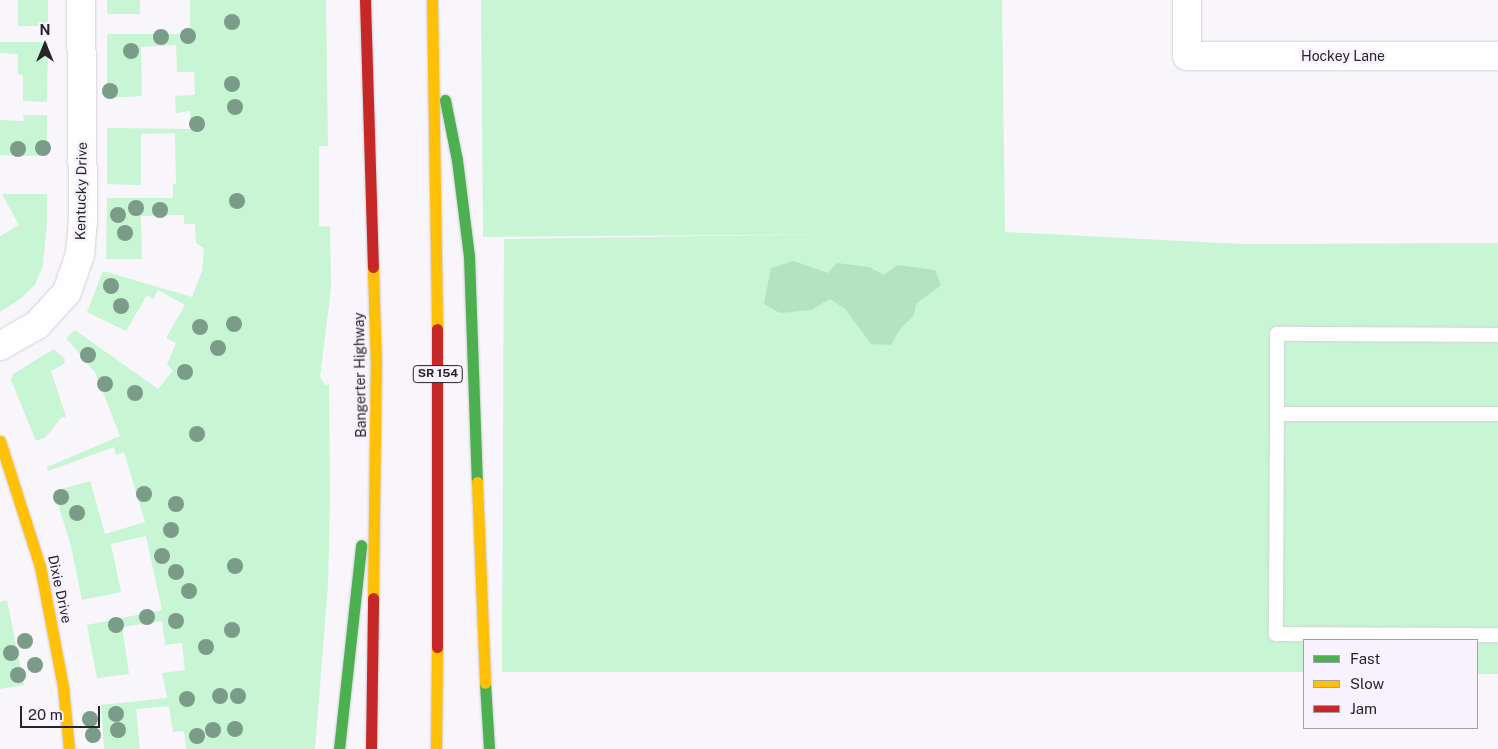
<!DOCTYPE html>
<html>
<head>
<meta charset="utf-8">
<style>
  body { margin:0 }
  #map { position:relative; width:1498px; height:749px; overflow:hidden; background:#f8f5fb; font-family:"Public Sans",sans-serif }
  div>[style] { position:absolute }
  .green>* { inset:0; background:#c8f5d4; transform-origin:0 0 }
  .forest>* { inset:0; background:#b4e3c2 }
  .roads { filter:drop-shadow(0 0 1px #d3d1d6) drop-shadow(0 0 1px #d3d1d6) }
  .lane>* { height:14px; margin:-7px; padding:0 7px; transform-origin:7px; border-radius:7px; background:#fefefe }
  .street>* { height:28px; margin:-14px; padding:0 14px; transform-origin:14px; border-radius:14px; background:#fefefe }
  .fast>* { height:11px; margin:-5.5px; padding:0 5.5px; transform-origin:5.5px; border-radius:5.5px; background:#4caf50 }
  .slow>* { height:11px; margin:-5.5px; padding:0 5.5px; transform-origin:5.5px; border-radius:5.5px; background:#ffc107 }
  .jam>* { height:11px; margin:-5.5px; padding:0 5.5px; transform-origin:5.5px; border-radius:5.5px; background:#c62828 }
  .trees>* { width:16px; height:16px; margin:-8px; border-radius:50%; background:#7b9c88 }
  span { translate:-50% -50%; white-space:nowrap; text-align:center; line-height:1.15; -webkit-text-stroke:5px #f7f2fe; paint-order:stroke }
  .shield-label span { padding:1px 4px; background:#f7f2fe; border:1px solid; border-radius:4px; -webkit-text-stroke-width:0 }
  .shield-label { font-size:12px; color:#262428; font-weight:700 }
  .street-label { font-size:14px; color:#262428 }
  .legend { position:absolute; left:1303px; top:639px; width:175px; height:90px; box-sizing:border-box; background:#f7f2fe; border:1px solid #a3a0a8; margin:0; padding:6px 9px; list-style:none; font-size:15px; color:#262428 }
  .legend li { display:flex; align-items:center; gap:10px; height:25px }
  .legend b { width:25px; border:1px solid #a3a0a8 }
  .north { position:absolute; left:20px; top:20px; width:50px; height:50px; -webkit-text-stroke:4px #f7f2fe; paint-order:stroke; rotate:0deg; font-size:14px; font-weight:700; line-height:20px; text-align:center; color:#262428 }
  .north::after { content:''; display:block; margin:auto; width:18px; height:22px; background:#262428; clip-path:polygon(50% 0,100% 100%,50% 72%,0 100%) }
  .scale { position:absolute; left:20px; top:706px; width:80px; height:22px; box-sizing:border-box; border:2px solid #262428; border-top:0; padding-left:6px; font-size:15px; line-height:18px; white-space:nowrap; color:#262428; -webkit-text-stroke:4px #f7f2fe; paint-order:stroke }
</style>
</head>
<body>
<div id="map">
  <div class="green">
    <i style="left:18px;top:0;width:30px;height:26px"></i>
    <i style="left:107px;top:0;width:33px;height:14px"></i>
    <i style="clip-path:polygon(190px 0,326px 0,328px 146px,319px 146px,319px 226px,330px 227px,331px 288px,320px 377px,325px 385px,329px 384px,330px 498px,328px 585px,315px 749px,186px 749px,184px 731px,173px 732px,169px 706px,136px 709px,140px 749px,104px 749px,101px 705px,167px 698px,162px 673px,185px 670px,182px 643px,165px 645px,162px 621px,122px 627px,129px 674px,97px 678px,87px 625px,162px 610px,146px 536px,111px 544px,121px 592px,82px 600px,71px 546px,54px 491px,90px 481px,105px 534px,145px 522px,124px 452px,116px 455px,114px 447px,48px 471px,47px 467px,120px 436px,95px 372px,66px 338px,75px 330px,158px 389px,173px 371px,167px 364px,176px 343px,166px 338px,185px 305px,158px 290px,153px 299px,147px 295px,126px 331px,87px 312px,103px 271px,192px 297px,202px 271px,204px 248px,196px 243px,195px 224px,184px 224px,184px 215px,141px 216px,142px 259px,106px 259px,107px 198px,173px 198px,173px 184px,176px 184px,175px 133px,141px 134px,141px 185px,107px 184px,107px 128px,191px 129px,190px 111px,176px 113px,175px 96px,195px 95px,194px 72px,177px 72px,176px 45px,141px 47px,142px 96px,107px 98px,107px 34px,190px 34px)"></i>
    <i style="clip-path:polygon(481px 0,1002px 0,1005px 232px,1241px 244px,1498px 243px,1498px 674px,1477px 674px,1477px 640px,1304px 640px,1304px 672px,502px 672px,504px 239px,849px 234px,483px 237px)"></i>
    <i style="clip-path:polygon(0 42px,48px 42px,47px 102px,23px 101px,23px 75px,18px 74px,18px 54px,0 53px)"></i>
    <i style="clip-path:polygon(23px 115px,47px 115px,47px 156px,0 155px,0 120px,24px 121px)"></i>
    <i style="clip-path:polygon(2px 194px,47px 194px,47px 223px,43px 265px,35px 285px,20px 299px,0 312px,0 236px,19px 225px)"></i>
    <i style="clip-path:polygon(54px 349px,65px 359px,64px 364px,51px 371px,66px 417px,61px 418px,46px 437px,36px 441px,11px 380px,13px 374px)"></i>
    <i style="clip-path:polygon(7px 600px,24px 685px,0 689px,0 602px)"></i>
  </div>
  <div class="forest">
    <i style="clip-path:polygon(793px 261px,828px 273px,837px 263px,869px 267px,884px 275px,897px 265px,935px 270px,941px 285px,916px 304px,914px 315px,900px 329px,891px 345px,871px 344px,845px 309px,830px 299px,811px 310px,780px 313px,764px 304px,771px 268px)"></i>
  </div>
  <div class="roads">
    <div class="lane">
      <i style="left:1498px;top:335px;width:221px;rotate:-179.7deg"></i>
      <i style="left:1277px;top:334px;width:80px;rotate:90deg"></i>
      <i style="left:1277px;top:414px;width:221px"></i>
      <i style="left:1277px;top:414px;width:220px;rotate:90.3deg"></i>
      <i style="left:1276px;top:634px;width:222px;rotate:0.3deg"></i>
    </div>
    <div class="street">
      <i style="left:1187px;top:0;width:56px;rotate:90deg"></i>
      <i style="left:1187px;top:56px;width:311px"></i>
      <i style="left:0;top:346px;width:43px;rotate:-29.6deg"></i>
      <i style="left:37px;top:325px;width:45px;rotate:-47.7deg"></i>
      <i style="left:67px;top:292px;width:39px;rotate:-71deg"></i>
      <i style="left:80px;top:255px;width:34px;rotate:-85deg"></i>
      <i style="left:83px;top:221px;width:221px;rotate:-90.5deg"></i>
    </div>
    <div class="fast">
      <i style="left:445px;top:100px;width:61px;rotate:78.7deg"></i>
      <i style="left:457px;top:160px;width:97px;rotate:82.9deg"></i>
      <i style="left:469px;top:256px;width:226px;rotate:88deg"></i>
      <i style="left:485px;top:683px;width:66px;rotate:86.5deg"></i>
      <i style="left:339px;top:749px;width:205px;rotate:-83.8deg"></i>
    </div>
    <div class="slow">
      <i style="left:432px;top:0;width:329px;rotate:89.1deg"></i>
      <i style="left:0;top:441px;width:131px;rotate:72.3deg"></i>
      <i style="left:40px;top:566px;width:123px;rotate:79.2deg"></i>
      <i style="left:63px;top:687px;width:62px;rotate:84.5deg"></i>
      <i style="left:477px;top:482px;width:201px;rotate:87.7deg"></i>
      <i style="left:373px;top:598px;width:233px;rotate:-89.3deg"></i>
      <i style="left:376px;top:365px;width:98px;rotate:-91.8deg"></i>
      <i style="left:436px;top:749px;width:102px;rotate:-89.4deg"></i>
    </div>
    <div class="jam">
      <i style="left:365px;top:0;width:267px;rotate:88.3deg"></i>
      <i style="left:437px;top:647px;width:318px;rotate:-90deg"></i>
      <i style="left:371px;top:749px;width:151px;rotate:-89.2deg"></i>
    </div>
  </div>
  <div class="trees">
    <i style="left:232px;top:22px"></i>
    <i style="left:188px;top:36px"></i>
    <i style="left:161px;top:37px"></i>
    <i style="left:131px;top:51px"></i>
    <i style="left:232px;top:84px"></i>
    <i style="left:110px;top:91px"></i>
    <i style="left:235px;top:107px"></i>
    <i style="left:197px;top:124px"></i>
    <i style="left:43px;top:148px"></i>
    <i style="left:18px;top:149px"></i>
    <i style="left:237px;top:201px"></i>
    <i style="left:136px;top:208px"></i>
    <i style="left:160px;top:210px"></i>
    <i style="left:118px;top:215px"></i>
    <i style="left:125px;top:233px"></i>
    <i style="left:111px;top:286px"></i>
    <i style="left:121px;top:306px"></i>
    <i style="left:234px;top:324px"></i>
    <i style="left:200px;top:327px"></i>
    <i style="left:218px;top:348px"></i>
    <i style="left:88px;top:355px"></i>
    <i style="left:185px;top:372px"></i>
    <i style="left:105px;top:384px"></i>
    <i style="left:135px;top:393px"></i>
    <i style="left:197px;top:434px"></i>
    <i style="left:144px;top:494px"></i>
    <i style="left:61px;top:497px"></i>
    <i style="left:176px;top:504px"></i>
    <i style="left:77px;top:513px"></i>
    <i style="left:171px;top:530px"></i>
    <i style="left:162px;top:556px"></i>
    <i style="left:235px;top:566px"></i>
    <i style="left:176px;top:572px"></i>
    <i style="left:189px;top:591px"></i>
    <i style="left:147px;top:617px"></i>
    <i style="left:176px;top:621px"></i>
    <i style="left:116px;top:625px"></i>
    <i style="left:232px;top:630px"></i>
    <i style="left:25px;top:641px"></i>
    <i style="left:206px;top:647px"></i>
    <i style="left:11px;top:653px"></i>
    <i style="left:35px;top:665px"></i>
    <i style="left:18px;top:675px"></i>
    <i style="left:220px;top:696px"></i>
    <i style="left:238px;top:696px"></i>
    <i style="left:187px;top:699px"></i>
    <i style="left:116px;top:714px"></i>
    <i style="left:90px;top:719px"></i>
    <i style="left:235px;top:729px"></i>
    <i style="left:118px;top:730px"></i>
    <i style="left:213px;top:730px"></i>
    <i style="left:93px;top:735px"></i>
    <i style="left:197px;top:736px"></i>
  </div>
  <div class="shield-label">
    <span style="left:438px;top:374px">SR 154</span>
  </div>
  <div class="street-label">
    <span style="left:1343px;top:56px">Hockey Lane</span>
    <span style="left:81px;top:191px;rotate:-89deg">Kentucky Drive</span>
    <span style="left:360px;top:375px;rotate:-91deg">Bangerter Highway</span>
    <span style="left:60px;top:589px;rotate:78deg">Dixie Drive</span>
  </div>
  <ul class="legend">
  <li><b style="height:6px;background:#4caf50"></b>Fast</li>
  <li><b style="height:6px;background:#ffc107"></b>Slow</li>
  <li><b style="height:6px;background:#c62828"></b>Jam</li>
  </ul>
  <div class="north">N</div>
  <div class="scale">20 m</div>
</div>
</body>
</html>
